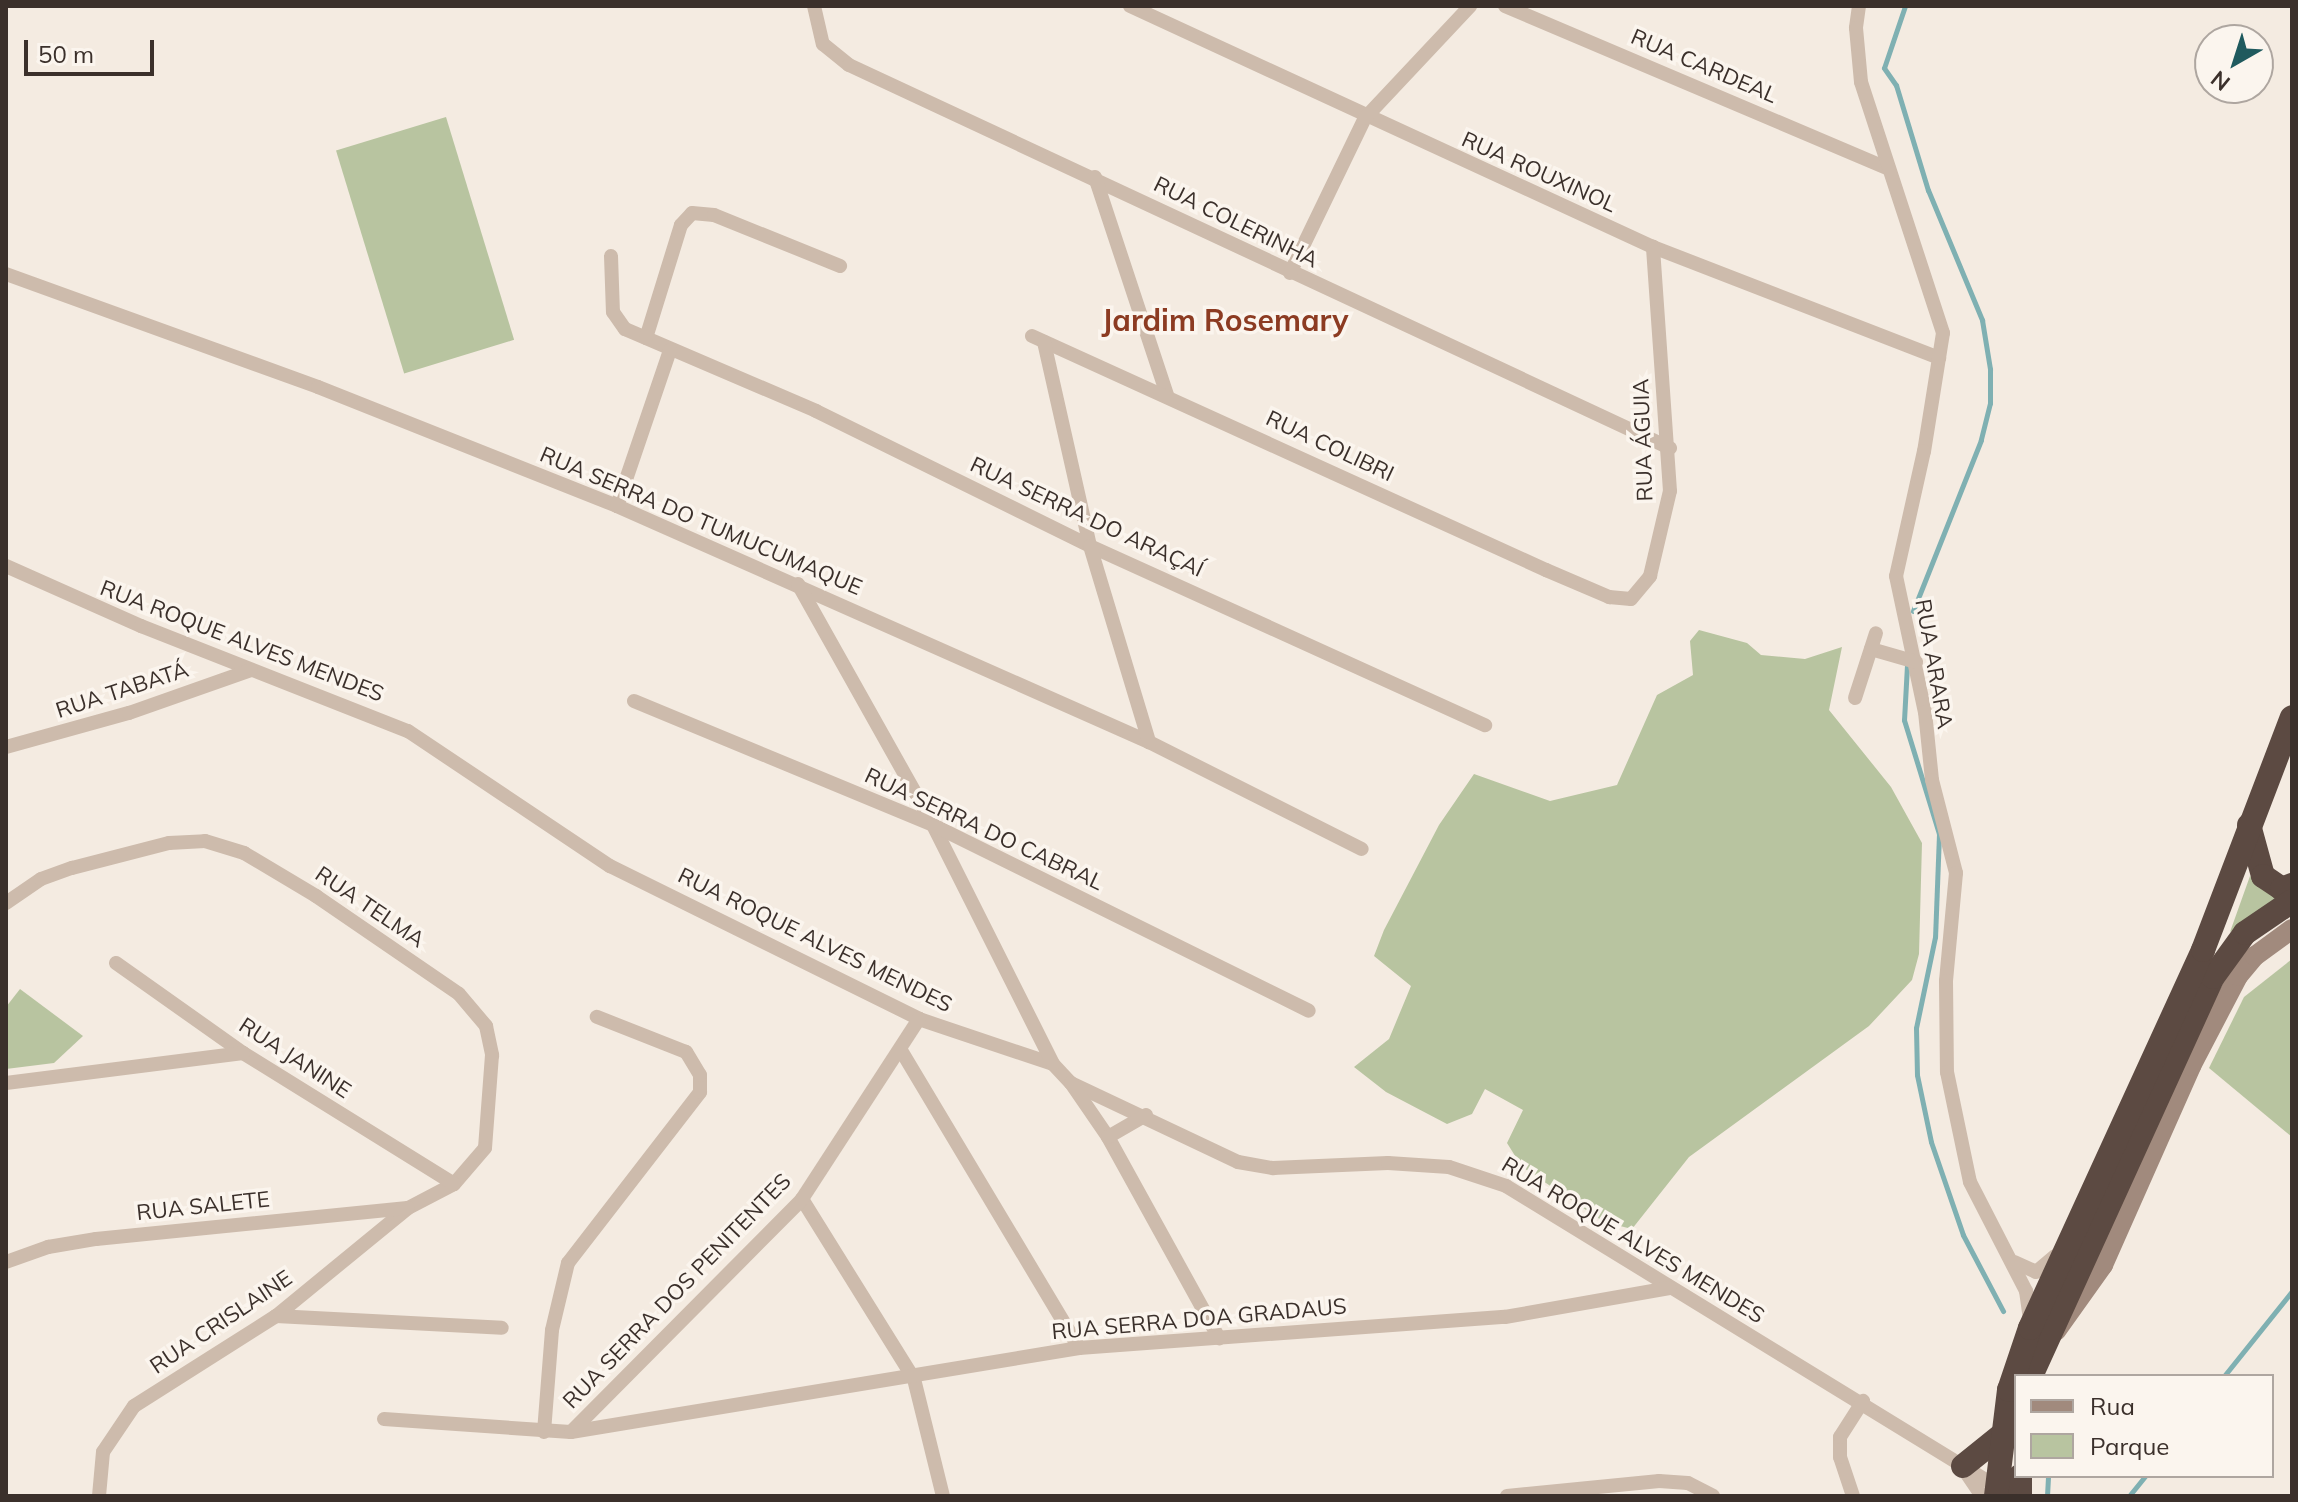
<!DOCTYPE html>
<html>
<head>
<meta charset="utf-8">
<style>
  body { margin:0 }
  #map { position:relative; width:2298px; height:1502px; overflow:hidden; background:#f4ebe1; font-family:Mulish,sans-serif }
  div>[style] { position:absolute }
  .green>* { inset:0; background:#b8c4a0; transform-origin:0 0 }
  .stream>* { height:5px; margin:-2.5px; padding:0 2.5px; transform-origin:2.5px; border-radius:2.5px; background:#7fb0b2 }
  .street>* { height:14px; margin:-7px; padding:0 7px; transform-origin:7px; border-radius:7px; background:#cdbbac }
  .secondary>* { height:20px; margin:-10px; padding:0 10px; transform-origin:10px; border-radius:10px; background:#a18a7d }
  .highway>* { height:24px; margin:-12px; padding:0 12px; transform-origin:12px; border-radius:12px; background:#5c4a42 }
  span { translate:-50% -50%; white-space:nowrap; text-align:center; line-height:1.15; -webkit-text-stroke:7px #fbf5ee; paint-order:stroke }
  .street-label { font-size:22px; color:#3b302b }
  .district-label { font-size:30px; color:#8c3b22; font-weight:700 }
  .frame { position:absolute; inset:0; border:8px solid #3b302b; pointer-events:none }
  .legend { position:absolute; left:2014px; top:1374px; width:260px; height:104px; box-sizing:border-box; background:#fbf5ee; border:2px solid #aea6a0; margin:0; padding:10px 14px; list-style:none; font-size:24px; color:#3b302b }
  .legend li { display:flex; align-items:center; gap:16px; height:40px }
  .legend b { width:40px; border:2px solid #aea6a0 }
  .north { position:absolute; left:2194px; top:24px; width:80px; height:80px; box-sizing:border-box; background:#fbf5ee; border:2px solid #aea6a0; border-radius:50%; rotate:219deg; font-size:22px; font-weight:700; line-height:32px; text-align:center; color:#3b302b }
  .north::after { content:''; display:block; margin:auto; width:28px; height:36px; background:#1f5a5e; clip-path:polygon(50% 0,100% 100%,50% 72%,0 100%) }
  .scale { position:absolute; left:24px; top:40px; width:130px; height:36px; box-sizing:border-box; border:4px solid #3b302b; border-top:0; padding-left:10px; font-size:24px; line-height:28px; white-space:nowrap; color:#3b302b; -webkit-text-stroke:6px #fbf5ee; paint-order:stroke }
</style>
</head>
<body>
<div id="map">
  <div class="green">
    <i style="left:446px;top:117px;width:233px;height:115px;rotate:73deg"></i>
    <i style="clip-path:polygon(1699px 630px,1747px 643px,1761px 655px,1805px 659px,1842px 647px,1829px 710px,1891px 787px,1922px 843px,1919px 954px,1912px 980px,1869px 1026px,1689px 1157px,1632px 1229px,1604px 1222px,1522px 1167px,1507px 1143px,1523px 1110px,1485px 1089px,1472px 1114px,1447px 1124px,1386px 1092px,1354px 1067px,1389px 1039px,1411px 986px,1374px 956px,1384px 930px,1439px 825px,1474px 774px,1550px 801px,1617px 785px,1657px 695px,1693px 675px,1690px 641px)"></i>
    <i style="clip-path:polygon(2250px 876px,2270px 893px,2285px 896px,2230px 932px)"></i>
    <i style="clip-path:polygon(2292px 959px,2292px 1137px,2209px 1068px,2244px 997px)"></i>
    <i style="clip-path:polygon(20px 989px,83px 1036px,54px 1063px,6px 1069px,6px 1007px)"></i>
  </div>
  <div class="stream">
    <i style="left:1905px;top:6px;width:65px;rotate:108.7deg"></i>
    <i style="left:1884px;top:68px;width:21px;rotate:55deg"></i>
    <i style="left:1896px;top:85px;width:110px;rotate:73.1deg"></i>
    <i style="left:1928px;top:190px;width:141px;rotate:67.4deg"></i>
    <i style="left:1982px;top:320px;width:50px;rotate:80.7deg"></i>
    <i style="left:1990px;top:369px;width:34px;rotate:90deg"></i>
    <i style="left:1990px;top:403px;width:38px;rotate:104deg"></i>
    <i style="left:1981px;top:440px;width:184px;rotate:111.7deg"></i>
    <i style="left:1907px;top:665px;width:55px;rotate:93.1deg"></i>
    <i style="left:1904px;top:720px;width:119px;rotate:72.9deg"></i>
    <i style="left:1939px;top:834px;width:103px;rotate:92.2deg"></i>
    <i style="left:1935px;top:937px;width:93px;rotate:101.8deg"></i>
    <i style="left:1916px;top:1028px;width:47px;rotate:88.8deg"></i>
    <i style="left:1917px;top:1075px;width:68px;rotate:78.2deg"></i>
    <i style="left:1931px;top:1142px;width:98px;rotate:71deg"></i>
    <i style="left:1963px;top:1235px;width:86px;rotate:62.2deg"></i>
    <i style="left:2224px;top:1376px;width:109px;rotate:-51.3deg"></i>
    <i style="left:2047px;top:1496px;width:20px;rotate:-87deg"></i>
    <i style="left:2129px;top:1496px;width:26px;rotate:-51deg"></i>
  </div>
  <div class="street">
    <i style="left:814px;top:6px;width:39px;rotate:77deg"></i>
    <i style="left:823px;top:44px;width:33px;rotate:39deg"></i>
    <i style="left:849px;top:65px;width:906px;rotate:25.01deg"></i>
    <i style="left:1130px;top:6px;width:576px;rotate:24.74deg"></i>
    <i style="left:1653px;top:247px;width:307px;rotate:21.2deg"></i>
    <i style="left:1505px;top:6px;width:413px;rotate:23deg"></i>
    <i style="left:1859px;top:6px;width:22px;rotate:98deg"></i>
    <i style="left:1856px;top:28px;width:54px;rotate:84.7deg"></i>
    <i style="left:1861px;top:82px;width:264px;rotate:71.9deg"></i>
    <i style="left:1943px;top:333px;width:120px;rotate:99.1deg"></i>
    <i style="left:1924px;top:451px;width:128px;rotate:102.6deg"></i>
    <i style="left:1896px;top:576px;width:139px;rotate:78deg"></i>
    <i style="left:1925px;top:712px;width:68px;rotate:84.1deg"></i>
    <i style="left:1932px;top:780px;width:96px;rotate:75.5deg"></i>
    <i style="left:1956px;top:873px;width:108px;rotate:95.3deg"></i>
    <i style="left:1946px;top:981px;width:91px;rotate:89.4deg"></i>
    <i style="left:1947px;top:1072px;width:112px;rotate:78.2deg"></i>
    <i style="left:1970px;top:1182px;width:123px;rotate:62.8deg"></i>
    <i style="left:2026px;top:1291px;width:28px;rotate:82deg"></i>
    <i style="left:1095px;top:177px;width:230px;rotate:71.7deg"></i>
    <i style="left:611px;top:256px;width:56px;rotate:88deg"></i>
    <i style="left:613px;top:312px;width:21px;rotate:55deg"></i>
    <i style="left:625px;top:329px;width:208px;rotate:23.2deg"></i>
    <i style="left:816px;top:411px;width:305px;rotate:26.2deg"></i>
    <i style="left:1090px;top:546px;width:434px;rotate:24.4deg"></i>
    <i style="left:1290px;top:273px;width:172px;rotate:-64.2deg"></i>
    <i style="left:1365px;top:118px;width:154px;rotate:-46.8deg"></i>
    <i style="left:6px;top:274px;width:332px;rotate:19.9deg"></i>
    <i style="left:318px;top:387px;width:322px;rotate:21.7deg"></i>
    <i style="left:617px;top:506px;width:582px;rotate:23.92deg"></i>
    <i style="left:1149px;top:742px;width:238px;rotate:26.7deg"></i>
    <i style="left:1032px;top:336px;width:565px;rotate:24.48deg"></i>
    <i style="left:1546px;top:570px;width:69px;rotate:23.2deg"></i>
    <i style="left:1609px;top:597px;width:22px;rotate:5deg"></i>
    <i style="left:1631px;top:599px;width:30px;rotate:-50deg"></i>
    <i style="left:1650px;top:576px;width:87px;rotate:-76.8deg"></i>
    <i style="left:1670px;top:491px;width:245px;rotate:-94deg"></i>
    <i style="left:646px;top:338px;width:118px;rotate:-72.8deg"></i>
    <i style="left:681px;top:225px;width:16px;rotate:-47deg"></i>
    <i style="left:692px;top:213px;width:22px;rotate:5deg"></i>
    <i style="left:714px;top:215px;width:136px;rotate:22deg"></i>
    <i style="left:1044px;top:342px;width:209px;rotate:77.3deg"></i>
    <i style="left:1090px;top:546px;width:205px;rotate:73.2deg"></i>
    <i style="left:617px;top:506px;width:165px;rotate:-71.2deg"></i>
    <i style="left:6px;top:566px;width:148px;rotate:24deg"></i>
    <i style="left:141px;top:626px;width:287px;rotate:21.5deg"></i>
    <i style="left:408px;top:731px;width:243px;rotate:33.8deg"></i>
    <i style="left:610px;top:866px;width:345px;rotate:26.3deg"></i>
    <i style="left:919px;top:1019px;width:141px;rotate:18.6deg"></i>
    <i style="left:1053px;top:1064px;width:26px;rotate:47deg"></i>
    <i style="left:1071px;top:1083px;width:185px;rotate:25.3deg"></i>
    <i style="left:1238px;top:1162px;width:36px;rotate:10deg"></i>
    <i style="left:1273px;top:1168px;width:115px;rotate:-2.5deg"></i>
    <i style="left:1388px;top:1163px;width:61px;rotate:3.8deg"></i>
    <i style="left:1449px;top:1167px;width:60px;rotate:18.4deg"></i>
    <i style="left:1506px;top:1186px;width:576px;rotate:31.51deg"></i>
    <i style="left:798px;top:584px;width:276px;rotate:60.7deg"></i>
    <i style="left:933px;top:825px;width:267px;rotate:63.3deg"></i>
    <i style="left:1871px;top:649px;width:47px;rotate:16.1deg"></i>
    <i style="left:1855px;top:698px;width:68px;rotate:-72.1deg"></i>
    <i style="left:634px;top:701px;width:324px;rotate:22.5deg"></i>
    <i style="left:933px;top:825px;width:419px;rotate:26.3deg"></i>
    <i style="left:6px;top:747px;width:128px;rotate:-15.5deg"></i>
    <i style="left:129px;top:713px;width:129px;rotate:-19.4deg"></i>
    <i style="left:6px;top:903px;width:42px;rotate:-34.4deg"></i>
    <i style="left:41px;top:879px;width:33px;rotate:-20deg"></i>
    <i style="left:72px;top:868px;width:100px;rotate:-14.5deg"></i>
    <i style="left:169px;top:843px;width:36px;rotate:-3deg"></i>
    <i style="left:205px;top:841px;width:41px;rotate:17.1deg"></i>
    <i style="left:244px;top:853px;width:84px;rotate:30.8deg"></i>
    <i style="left:316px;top:896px;width:173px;rotate:34.4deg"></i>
    <i style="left:459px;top:994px;width:42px;rotate:49.8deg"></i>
    <i style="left:486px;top:1026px;width:30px;rotate:78deg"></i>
    <i style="left:492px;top:1055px;width:93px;rotate:94.3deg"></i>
    <i style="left:485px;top:1148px;width:48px;rotate:130.7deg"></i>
    <i style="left:454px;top:1184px;width:52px;rotate:152.4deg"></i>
    <i style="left:408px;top:1208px;width:171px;rotate:140.7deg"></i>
    <i style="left:276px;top:1316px;width:168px;rotate:147.6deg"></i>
    <i style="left:134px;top:1406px;width:55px;rotate:124deg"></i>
    <i style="left:103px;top:1452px;width:44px;rotate:95.2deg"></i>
    <i style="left:116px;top:963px;width:156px;rotate:35.3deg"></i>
    <i style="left:243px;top:1053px;width:248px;rotate:31.8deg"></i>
    <i style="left:902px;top:1052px;width:345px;rotate:59.1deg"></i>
    <i style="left:6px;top:1083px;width:239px;rotate:-7.2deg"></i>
    <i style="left:1071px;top:1083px;width:65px;rotate:55.6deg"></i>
    <i style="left:1108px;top:1137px;width:230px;rotate:61.1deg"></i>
    <i style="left:1108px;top:1137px;width:44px;rotate:-30.1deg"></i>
    <i style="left:802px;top:1199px;width:212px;rotate:58.1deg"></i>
    <i style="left:914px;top:1379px;width:121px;rotate:76.1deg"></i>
    <i style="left:6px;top:1262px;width:45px;rotate:-19.7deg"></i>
    <i style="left:48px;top:1247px;width:49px;rotate:-9.5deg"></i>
    <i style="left:96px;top:1239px;width:313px;rotate:-5.7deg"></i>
    <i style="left:2014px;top:1262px;width:24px;rotate:24deg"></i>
    <i style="left:2036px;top:1272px;width:25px;rotate:-40deg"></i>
    <i style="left:276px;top:1316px;width:226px;rotate:3deg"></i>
    <i style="left:384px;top:1419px;width:187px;rotate:4deg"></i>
    <i style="left:571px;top:1432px;width:515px;rotate:-9.39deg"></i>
    <i style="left:1079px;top:1348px;width:427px;rotate:-4.2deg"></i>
    <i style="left:1505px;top:1317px;width:167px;rotate:-10deg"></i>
    <i style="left:544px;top:1432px;width:102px;rotate:-85.5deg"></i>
    <i style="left:552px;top:1330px;width:69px;rotate:-76.6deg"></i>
    <i style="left:568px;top:1263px;width:216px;rotate:-52.3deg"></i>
    <i style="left:700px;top:1092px;width:17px;rotate:-90deg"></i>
    <i style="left:700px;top:1075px;width:27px;rotate:-121deg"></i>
    <i style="left:686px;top:1052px;width:96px;rotate:-158.5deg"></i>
    <i style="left:571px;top:1432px;width:328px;rotate:-45.2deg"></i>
    <i style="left:802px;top:1199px;width:215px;rotate:-57deg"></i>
    <i style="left:1965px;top:1471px;width:30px;rotate:56deg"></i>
    <i style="left:1507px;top:1496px;width:153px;rotate:-5.6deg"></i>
    <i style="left:1659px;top:1481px;width:29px;rotate:4deg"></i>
    <i style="left:1688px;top:1483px;width:28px;rotate:27deg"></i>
    <i style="left:1853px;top:1496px;width:41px;rotate:-108.4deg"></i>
    <i style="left:1840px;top:1457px;width:20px;rotate:-90deg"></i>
    <i style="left:1840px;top:1437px;width:43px;rotate:-57.4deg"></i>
  </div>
  <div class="secondary">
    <i style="left:2056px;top:1331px;width:81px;rotate:-54.5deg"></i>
    <i style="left:2103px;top:1265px;width:218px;rotate:-66.1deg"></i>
    <i style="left:2191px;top:1066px;width:102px;rotate:-62.4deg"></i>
    <i style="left:2238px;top:976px;width:26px;rotate:-50deg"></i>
    <i style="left:2255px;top:956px;width:46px;rotate:-36.1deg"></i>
  </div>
  <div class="highway">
    <i style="left:2249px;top:825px;width:53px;rotate:74.6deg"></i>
    <i style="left:2263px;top:876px;width:23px;rotate:34deg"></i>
    <i style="left:2282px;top:889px;width:11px;rotate:-22deg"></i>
    <i style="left:2031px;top:1376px;width:439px;rotate:-65.5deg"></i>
    <i style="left:2213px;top:977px;width:54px;rotate:-54deg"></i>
    <i style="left:2245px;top:933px;width:57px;rotate:-34.2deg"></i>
    <i style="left:1963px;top:1466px;width:53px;rotate:-38.8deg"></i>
    <i style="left:2020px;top:1476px;width:20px;rotate:90deg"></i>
    <i style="left:1996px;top:1496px;width:107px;rotate:-83deg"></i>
    <i style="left:2009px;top:1390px;width:65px;rotate:-71.3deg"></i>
    <i style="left:2030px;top:1328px;width:416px;rotate:-65.4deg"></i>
    <i style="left:2203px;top:950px;width:249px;rotate:-69.1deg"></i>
  </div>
  <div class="street-label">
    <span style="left:1704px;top:66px;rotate:23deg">RUA CARDEAL</span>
    <span style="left:1539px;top:172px;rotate:24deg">RUA ROUXINOL</span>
    <span style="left:1236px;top:222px;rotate:26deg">RUA COLERINHA</span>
    <span style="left:1643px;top:440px;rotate:-92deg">RUA ÁGUIA</span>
    <span style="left:1330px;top:446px;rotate:25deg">RUA COLIBRI</span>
    <span style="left:1087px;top:517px;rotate:25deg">RUA SERRA DO ARAÇAÍ</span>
    <span style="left:701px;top:521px;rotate:23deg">RUA SERRA DO TUMUCUMAQUE</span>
    <span style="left:242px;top:641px;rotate:21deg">RUA ROQUE ALVES MENDES</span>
    <span style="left:1934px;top:664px;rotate:80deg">RUA ARARA</span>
    <span style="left:122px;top:690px;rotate:-18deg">RUA TABATÁ</span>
    <span style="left:984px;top:829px;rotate:25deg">RUA SERRA DO CABRAL</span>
    <span style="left:370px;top:907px;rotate:34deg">RUA TELMA</span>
    <span style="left:815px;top:940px;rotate:26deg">RUA ROQUE ALVES MENDES</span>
    <span style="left:295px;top:1058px;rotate:33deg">RUA JANINE</span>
    <span style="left:203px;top:1206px;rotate:-6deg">RUA SALETE</span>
    <span style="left:1633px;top:1240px;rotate:31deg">RUA ROQUE ALVES MENDES</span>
    <span style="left:677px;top:1291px;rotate:-46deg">RUA SERRA DOS PENITENTES</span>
    <span style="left:1199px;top:1319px;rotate:-5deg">RUA SERRA DOA GRADAUS</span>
    <span style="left:221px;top:1322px;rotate:-34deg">RUA CRISLAINE</span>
  </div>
  <div class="district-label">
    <span style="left:1225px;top:320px">Jardim Rosemary</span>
  </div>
  <div class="frame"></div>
  <ul class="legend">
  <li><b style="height:10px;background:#a18a7d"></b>Rua</li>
  <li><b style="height:22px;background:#b8c4a0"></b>Parque</li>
  </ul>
  <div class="north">N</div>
  <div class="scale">50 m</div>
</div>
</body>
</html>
